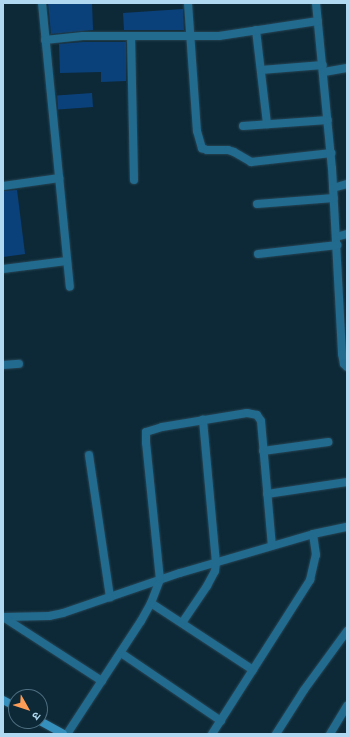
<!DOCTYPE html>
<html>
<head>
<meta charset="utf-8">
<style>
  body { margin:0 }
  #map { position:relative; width:350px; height:737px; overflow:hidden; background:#0d2937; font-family:"Public Sans","Noto Sans Devanagari",sans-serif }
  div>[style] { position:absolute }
  .building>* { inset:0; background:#0b417b; transform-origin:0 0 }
  .roads { filter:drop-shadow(0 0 1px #274555) drop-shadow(0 0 1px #274555) }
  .street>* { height:8px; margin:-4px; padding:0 4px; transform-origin:4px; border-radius:4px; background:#226b8f }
  .secondary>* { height:8px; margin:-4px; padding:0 4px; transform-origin:4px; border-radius:4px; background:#3590be }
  span { translate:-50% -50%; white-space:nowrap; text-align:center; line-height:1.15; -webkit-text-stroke:3.5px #0d2937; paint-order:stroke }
  .frame { position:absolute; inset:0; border:4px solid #b0d8f0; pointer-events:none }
  .north { position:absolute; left:8px; top:689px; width:40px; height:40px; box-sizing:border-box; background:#0d2937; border:1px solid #4e6f81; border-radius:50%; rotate:129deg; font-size:11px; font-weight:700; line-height:16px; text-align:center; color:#b0d8f0 }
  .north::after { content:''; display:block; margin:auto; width:14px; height:18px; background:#fd9c56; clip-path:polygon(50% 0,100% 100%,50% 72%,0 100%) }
</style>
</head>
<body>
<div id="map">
  <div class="building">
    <i style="clip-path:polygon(48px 3px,92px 3px,93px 30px,51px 34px)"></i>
    <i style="clip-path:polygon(183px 9px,184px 30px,124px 30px,123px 13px)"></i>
    <i style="clip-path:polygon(83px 42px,126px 42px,126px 81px,101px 82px,101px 72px,60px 73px,59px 44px)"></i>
    <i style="left:92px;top:93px;width:14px;height:35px;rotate:86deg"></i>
    <i style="clip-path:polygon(17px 190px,25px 254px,3px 257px,3px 191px)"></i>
  </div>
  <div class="roads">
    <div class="street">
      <i style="left:42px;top:3px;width:285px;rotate:84.4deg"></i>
      <i style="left:188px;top:3px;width:128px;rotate:86deg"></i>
      <i style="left:197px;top:131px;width:18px;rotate:74deg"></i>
      <i style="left:202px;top:148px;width:5px;rotate:22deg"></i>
      <i style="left:207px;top:150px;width:21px"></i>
      <i style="left:228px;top:150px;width:6px;rotate:18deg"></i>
      <i style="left:234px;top:152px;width:20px;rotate:30deg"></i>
      <i style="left:251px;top:162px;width:81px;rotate:-6.4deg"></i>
      <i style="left:316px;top:3px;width:166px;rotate:84.5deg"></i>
      <i style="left:332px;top:168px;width:186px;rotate:86.9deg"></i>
      <i style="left:342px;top:354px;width:10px;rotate:79deg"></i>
      <i style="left:344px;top:364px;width:4px;rotate:45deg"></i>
      <i style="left:256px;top:30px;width:95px;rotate:83.3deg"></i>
      <i style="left:131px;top:36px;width:144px;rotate:88.8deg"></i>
      <i style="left:45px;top:40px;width:38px;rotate:-6deg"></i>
      <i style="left:83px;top:36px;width:136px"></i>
      <i style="left:219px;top:36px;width:100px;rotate:-8.6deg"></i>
      <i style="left:261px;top:70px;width:62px;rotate:-4.6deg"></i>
      <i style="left:324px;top:72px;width:23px;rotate:-10deg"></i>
      <i style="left:243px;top:126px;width:85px;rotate:-4deg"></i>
      <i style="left:3px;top:186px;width:57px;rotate:-8.1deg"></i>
      <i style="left:333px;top:188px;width:15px;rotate:-16deg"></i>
      <i style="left:257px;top:204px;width:77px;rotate:-4.5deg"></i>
      <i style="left:336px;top:237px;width:11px;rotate:-15deg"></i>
      <i style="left:258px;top:254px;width:80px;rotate:-6.5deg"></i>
      <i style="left:3px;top:269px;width:64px;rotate:-7.1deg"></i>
      <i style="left:3px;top:365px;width:16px;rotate:-4deg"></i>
      <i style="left:263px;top:451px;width:66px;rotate:-7.9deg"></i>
      <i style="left:89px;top:455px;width:144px;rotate:81.6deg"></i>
      <i style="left:267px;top:494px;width:81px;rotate:-8.5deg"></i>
      <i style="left:151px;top:603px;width:122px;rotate:33.3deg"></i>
      <i style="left:3px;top:617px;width:46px;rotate:-1.2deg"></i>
      <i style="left:49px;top:616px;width:14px;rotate:-12deg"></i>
      <i style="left:63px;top:613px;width:124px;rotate:-18.9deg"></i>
      <i style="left:180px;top:573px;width:139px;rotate:-16.3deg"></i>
      <i style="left:313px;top:534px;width:35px;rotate:-12deg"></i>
      <i style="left:3px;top:617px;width:118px;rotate:32.9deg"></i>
      <i style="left:182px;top:623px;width:45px;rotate:-56deg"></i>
      <i style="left:207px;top:586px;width:17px;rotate:-62deg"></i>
      <i style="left:215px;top:571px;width:8px;rotate:-83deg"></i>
      <i style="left:216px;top:563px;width:144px;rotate:-95.2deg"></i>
      <i style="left:121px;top:653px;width:121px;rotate:34.2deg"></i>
      <i style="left:67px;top:734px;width:135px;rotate:-56.8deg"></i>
      <i style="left:141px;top:621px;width:21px;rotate:-61deg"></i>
      <i style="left:151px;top:603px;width:25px;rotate:-69deg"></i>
      <i style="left:160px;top:580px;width:138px;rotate:-95.8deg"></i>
      <i style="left:146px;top:443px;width:11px;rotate:-90deg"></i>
      <i style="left:146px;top:432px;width:17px;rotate:-17deg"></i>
      <i style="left:162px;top:427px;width:86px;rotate:-9.4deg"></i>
      <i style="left:247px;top:413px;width:10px;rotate:11deg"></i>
      <i style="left:257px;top:415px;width:7px;rotate:56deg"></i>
      <i style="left:261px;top:421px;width:125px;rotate:85deg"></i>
      <i style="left:212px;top:734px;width:183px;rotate:-57.5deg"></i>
      <i style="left:310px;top:580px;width:26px;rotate:-77deg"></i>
      <i style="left:316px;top:555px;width:21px;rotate:-98deg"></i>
      <i style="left:276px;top:734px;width:52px;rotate:-57.5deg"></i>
      <i style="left:304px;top:690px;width:73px;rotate:-53.9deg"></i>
      <i style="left:330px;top:734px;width:33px;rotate:-59deg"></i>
    </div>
    <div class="secondary">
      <i style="left:3px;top:700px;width:15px;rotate:28deg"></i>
      <i style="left:40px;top:721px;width:26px;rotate:29deg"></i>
    </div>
  </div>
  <div class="frame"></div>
  <div class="north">उ</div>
</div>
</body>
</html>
